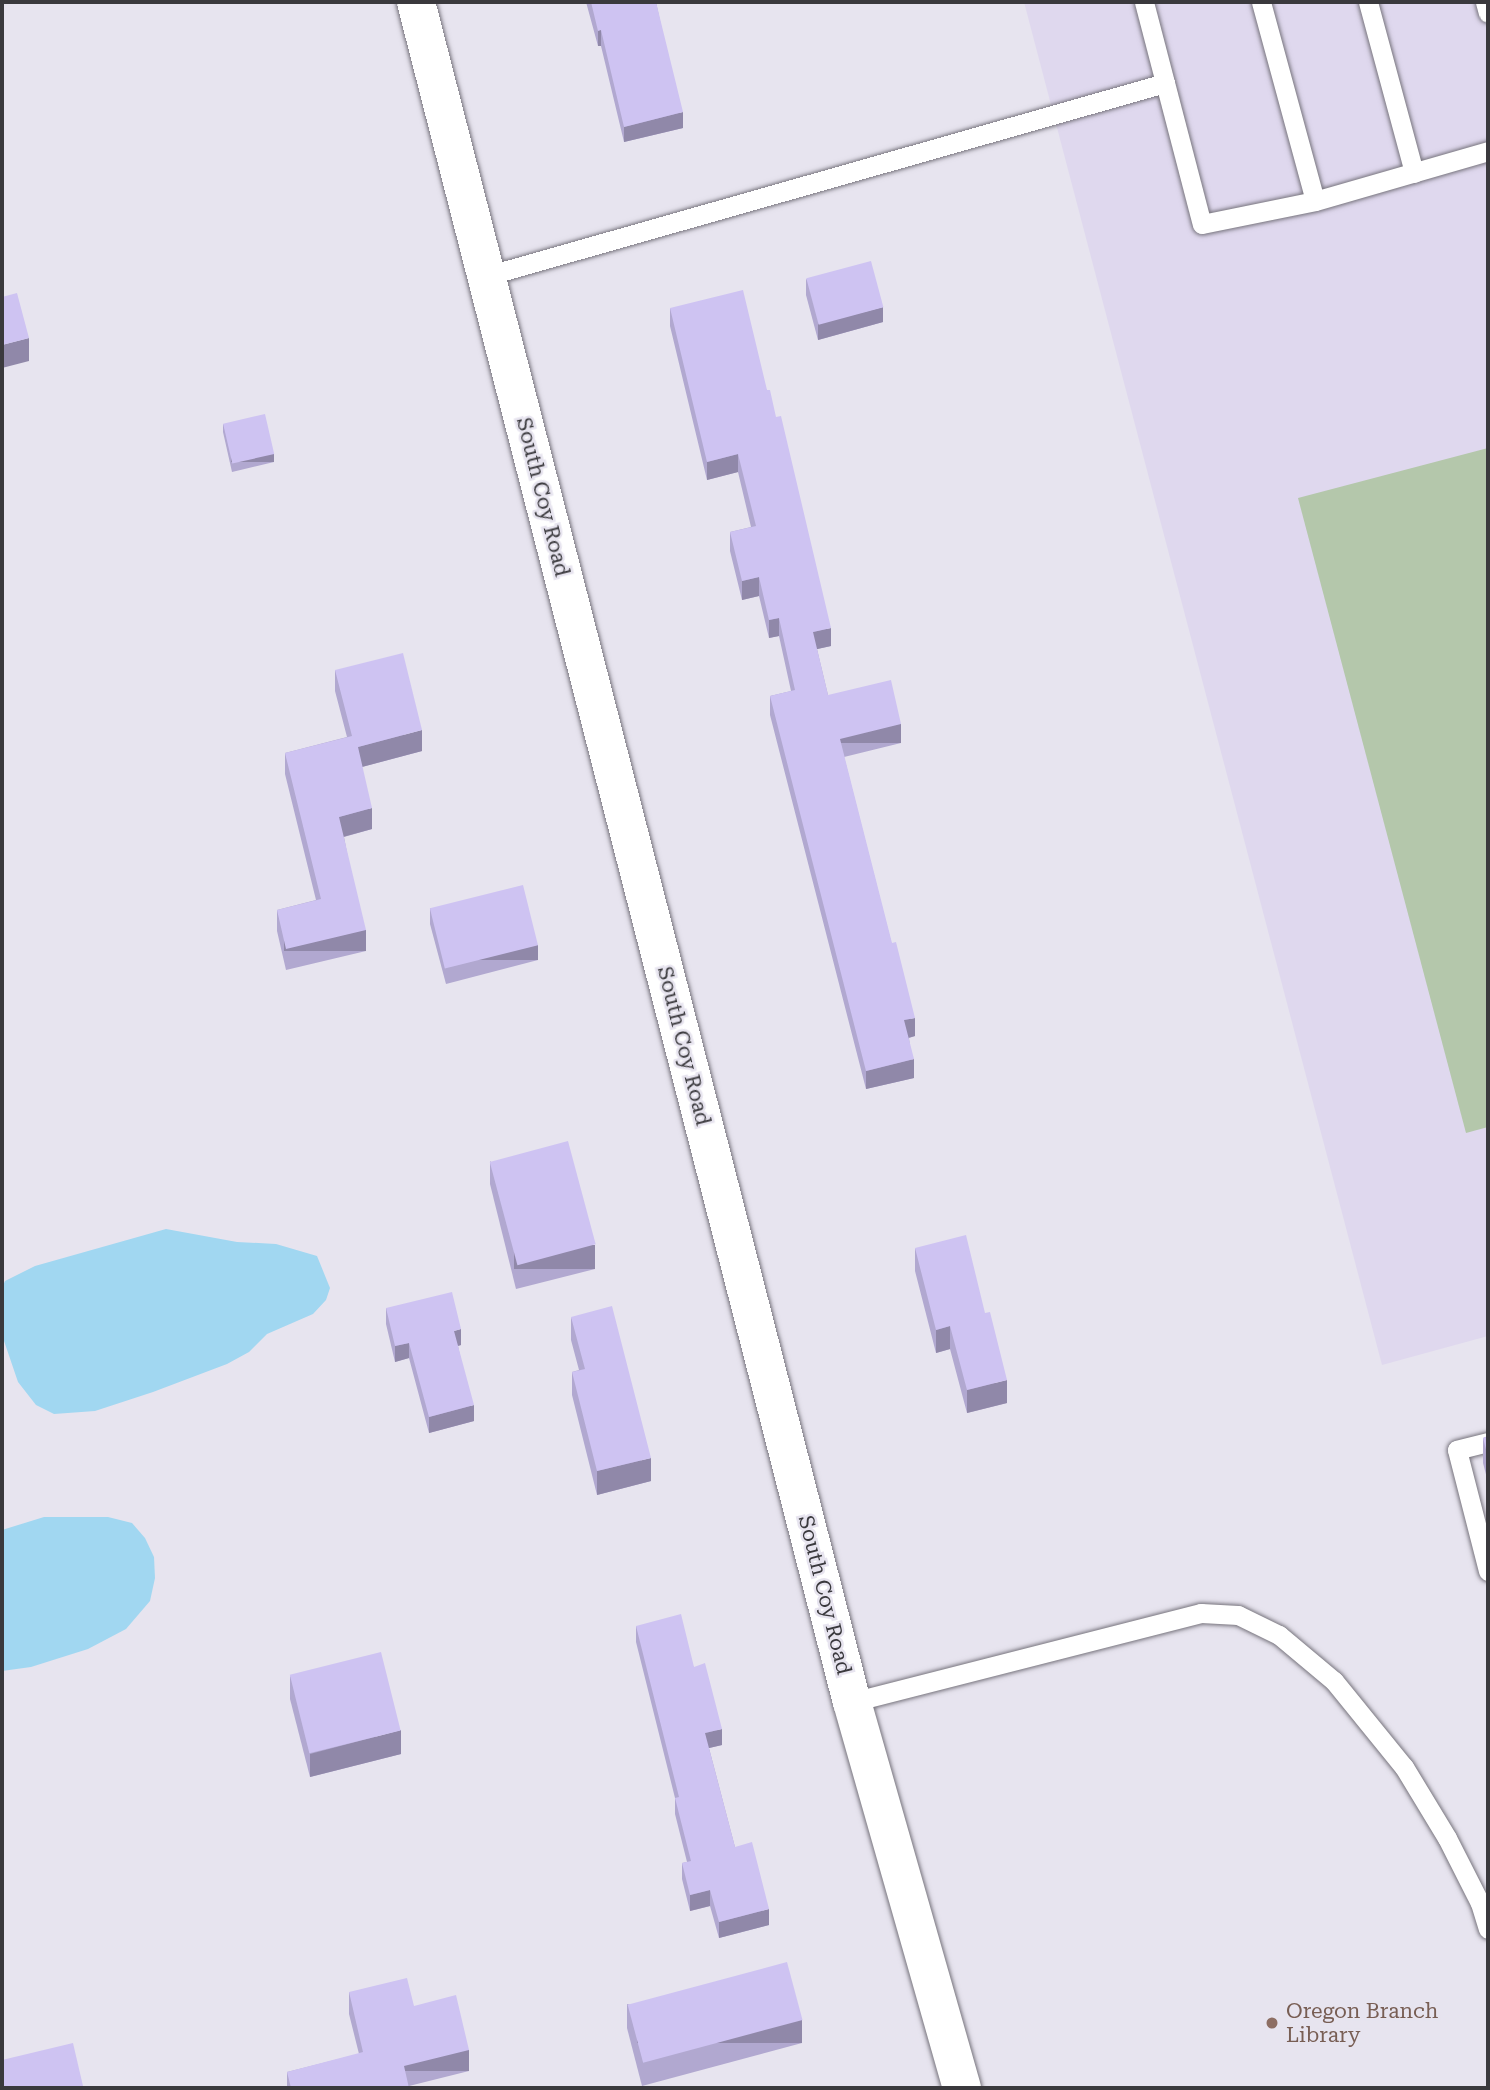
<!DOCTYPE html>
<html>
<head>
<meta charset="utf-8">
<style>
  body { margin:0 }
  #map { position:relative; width:1490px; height:2090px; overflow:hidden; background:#e7e4ef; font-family:"Roboto Serif",serif }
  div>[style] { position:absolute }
  .education>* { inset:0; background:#dfd8ee }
  .green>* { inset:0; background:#b4c7ab }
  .water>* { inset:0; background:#a1d7f1 }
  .roads { filter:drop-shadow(0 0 2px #77747d) drop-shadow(0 0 2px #77747d) }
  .lane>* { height:19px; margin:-9.5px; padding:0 9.5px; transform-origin:9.5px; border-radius:9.5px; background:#fff }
  .secondary>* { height:38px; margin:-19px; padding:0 19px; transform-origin:19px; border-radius:19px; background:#fff }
  .wall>* { inset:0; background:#b1a8d0 }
  .shaded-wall>* { inset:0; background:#9088a9; transform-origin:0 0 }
  .building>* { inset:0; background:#cec3f2; transform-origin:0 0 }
  .dots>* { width:19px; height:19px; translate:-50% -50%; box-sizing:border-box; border:4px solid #e7e4ef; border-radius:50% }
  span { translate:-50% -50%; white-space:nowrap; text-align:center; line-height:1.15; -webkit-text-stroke:5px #e7e4ef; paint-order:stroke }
  .street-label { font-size:21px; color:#3a393d }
  .education-label { font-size:21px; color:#785e54 }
  .left { translate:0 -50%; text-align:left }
  .frame { position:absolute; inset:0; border:4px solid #3a393d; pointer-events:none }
</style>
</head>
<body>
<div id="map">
  <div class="education">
    <i style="clip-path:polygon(1024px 2px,1488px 2px,1488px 1336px,1382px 1365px)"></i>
  </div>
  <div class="green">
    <i style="clip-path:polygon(1488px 448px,1488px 1127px,1466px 1133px,1298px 498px)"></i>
  </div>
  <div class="water">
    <i style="clip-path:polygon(166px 1229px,237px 1242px,276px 1244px,317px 1256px,330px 1288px,326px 1300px,313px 1314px,267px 1334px,249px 1352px,227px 1364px,153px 1392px,95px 1411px,54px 1414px,36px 1405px,18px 1382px,2px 1335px,2px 1288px,5px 1281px,35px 1266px)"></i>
    <i style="clip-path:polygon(44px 1517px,108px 1517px,132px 1523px,145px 1538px,154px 1557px,155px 1578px,150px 1601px,126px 1629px,88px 1649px,31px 1667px,2px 1671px,2px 1530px)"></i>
  </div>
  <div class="roads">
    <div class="lane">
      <i style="left:1144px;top:2px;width:229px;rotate:75.4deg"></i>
      <i style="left:1202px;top:224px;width:115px;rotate:-11.5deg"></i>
      <i style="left:1315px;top:201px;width:180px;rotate:-16.1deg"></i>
      <i style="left:1261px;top:2px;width:206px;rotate:74.8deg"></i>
      <i style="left:1368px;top:2px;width:177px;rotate:74.9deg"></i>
      <i style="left:1485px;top:2px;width:11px;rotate:75deg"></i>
      <i style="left:486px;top:276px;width:706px;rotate:-15.87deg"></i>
      <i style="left:1488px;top:1442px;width:32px;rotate:166deg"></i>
      <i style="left:1457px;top:1450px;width:125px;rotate:75.6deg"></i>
      <i style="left:852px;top:1702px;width:360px;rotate:-14.3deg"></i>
      <i style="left:1201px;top:1613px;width:37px;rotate:3deg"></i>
      <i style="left:1238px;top:1615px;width:46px;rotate:26deg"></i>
      <i style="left:1279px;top:1635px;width:72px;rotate:39.9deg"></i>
      <i style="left:1334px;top:1681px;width:111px;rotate:50.9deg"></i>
      <i style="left:1404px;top:1767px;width:83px;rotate:58.8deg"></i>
      <i style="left:1447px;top:1838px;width:73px;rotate:63.1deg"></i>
      <i style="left:1480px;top:1903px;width:27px;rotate:73deg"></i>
    </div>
    <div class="secondary">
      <i style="left:416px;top:2px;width:1755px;rotate:75.62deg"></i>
      <i style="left:852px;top:1702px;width:401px;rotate:74.1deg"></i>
    </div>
  </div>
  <div class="wall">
    <i style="clip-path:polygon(586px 2px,656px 2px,683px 128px,624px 142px,601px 46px,598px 46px)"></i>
    <i style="clip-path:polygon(806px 279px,883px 322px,818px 340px,806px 295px)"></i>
    <i style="clip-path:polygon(670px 308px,767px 390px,831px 646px,817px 649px,828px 695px,901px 743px,844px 757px,915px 1036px,909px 1038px,914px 1078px,866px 1089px,770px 715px,770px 696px,791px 691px,779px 636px,769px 638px,759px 596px,742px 600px,730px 551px,730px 532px,751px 527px,738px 472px,707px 480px,670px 326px)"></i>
    <i style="clip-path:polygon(223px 424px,274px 462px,232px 472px,223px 432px)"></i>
    <i style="clip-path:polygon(335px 670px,422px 751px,362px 767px,372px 829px,344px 837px,366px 951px,286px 970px,277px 931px,277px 910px,316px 900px,285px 774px,285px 753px,347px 737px,335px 691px)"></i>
    <i style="clip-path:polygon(430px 908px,538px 960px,446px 984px,430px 924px)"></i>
    <i style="clip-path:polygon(490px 1161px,595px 1269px,516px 1289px,490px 1184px)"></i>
    <i style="clip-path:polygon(915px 1248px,1007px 1403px,967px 1413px,950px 1349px,936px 1353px,915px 1271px)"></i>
    <i style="clip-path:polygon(386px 1308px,461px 1345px,458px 1346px,474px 1421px,429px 1433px,409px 1358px,395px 1362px,386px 1324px)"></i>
    <i style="clip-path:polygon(571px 1317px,651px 1481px,597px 1495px,572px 1395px,572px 1372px,579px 1370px,571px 1340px)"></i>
    <i style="clip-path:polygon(1488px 1436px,1488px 1482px,1483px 1463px,1483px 1438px)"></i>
    <i style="clip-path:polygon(636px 1626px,694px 1667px,722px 1745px,709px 1748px,735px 1847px,769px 1925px,719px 1938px,710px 1906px,690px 1911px,682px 1879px,682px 1863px,687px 1862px,675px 1814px,675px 1798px,636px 1642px)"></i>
    <i style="clip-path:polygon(290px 1676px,401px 1754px,310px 1777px,290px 1699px)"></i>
    <i style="clip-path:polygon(349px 1992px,414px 2006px,469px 2071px,409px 2086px,409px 2088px,287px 2088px,287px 2072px,359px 2054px,349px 2014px)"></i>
    <i style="clip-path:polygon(627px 2004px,802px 2043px,642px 2086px,627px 2028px)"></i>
  </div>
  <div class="shaded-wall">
    <i style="left:601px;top:30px;width:16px;height:3px;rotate:90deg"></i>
    <i style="clip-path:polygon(683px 112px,683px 128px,624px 142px,624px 127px)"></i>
    <i style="clip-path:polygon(883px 307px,883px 322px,818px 340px,818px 324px)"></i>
    <i style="clip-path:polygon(29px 338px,29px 361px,2px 368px,2px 345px)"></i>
    <i style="left:274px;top:454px;width:8px;height:43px;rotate:90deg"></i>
    <i style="clip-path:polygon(738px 454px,738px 472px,707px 480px,707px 462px)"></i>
    <i style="clip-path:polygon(759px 577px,759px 596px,742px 600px,742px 581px)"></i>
    <i style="clip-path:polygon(779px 618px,779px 636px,769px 638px,769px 620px)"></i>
    <i style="clip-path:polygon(831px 628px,831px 646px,813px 650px,813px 632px)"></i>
    <i style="left:901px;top:724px;width:19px;height:63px;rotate:90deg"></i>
    <i style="clip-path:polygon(422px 730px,422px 751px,358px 768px,358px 747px)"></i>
    <i style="clip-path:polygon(372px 808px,372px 829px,339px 838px,339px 817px)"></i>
    <i style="left:366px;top:930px;width:21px;height:82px;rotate:90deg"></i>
    <i style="left:538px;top:945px;width:15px;height:95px;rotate:90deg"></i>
    <i style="clip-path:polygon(915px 1018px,915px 1036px,904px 1039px,904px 1020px)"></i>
    <i style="clip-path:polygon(914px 1059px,914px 1078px,866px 1089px,866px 1071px)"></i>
    <i style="left:595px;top:1245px;width:24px;height:81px;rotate:90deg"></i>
    <i style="clip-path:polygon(950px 1326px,950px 1349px,936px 1353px,936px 1330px)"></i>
    <i style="clip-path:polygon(461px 1329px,461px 1345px,454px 1347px,454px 1331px)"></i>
    <i style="clip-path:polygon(409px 1343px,409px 1358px,395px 1362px,395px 1346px)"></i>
    <i style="clip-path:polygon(1007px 1380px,1007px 1403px,967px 1413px,967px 1390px)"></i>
    <i style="clip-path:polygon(474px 1405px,474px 1421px,429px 1433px,429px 1417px)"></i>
    <i style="clip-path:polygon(651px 1458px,651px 1481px,597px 1495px,597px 1471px)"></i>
    <i style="clip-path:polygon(722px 1729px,722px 1745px,705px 1749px,705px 1733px)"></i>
    <i style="clip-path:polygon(401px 1730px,401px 1754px,310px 1777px,310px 1754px)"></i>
    <i style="clip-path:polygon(710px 1890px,710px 1906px,690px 1911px,690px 1895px)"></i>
    <i style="clip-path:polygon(769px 1909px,769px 1925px,719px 1938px,719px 1922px)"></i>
    <i style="left:802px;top:2020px;width:23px;height:165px;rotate:90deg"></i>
    <i style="left:469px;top:2050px;width:21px;height:67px;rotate:90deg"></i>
  </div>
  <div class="building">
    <i style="clip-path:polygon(591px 2px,656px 2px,683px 112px,624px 127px,601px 30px,598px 31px)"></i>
    <i style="left:871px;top:261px;width:48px;height:67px;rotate:75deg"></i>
    <i style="clip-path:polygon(743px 290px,767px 390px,770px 390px,776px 417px,781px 416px,831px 628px,813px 632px,828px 695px,891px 680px,901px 724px,840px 739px,892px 943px,896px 942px,915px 1018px,904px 1020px,914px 1059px,866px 1071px,770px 696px,795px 690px,779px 618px,769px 620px,759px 577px,742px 581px,730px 532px,756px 526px,738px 454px,707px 462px,670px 308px)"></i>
    <i style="clip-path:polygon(17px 293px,29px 338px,2px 345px,2px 297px)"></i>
    <i style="left:265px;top:414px;width:41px;height:43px;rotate:77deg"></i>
    <i style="clip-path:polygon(403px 653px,422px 730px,358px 747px,372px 808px,339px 817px,366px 930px,286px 949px,277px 910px,321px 899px,285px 753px,352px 736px,335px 670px)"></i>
    <i style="left:523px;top:885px;width:62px;height:96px;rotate:76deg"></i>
    <i style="left:568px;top:1141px;width:107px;height:81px;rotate:75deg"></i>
    <i style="clip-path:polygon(966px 1235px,985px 1313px,990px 1312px,1007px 1380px,967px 1390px,950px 1326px,936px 1330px,915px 1248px)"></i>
    <i style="clip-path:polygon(452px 1292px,461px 1329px,454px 1331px,474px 1405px,429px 1417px,409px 1343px,395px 1346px,386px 1308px)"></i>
    <i style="clip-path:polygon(612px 1306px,651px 1458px,597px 1471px,572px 1372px,585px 1369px,571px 1317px)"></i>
    <i style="clip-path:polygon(1488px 1436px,1488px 1457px,1483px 1438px)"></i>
    <i style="clip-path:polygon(681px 1614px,694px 1667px,705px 1663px,722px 1729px,705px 1733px,735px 1847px,752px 1842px,769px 1909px,719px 1922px,710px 1890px,690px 1895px,682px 1863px,691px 1861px,675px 1798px,679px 1797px,636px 1626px)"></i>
    <i style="left:381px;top:1652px;width:81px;height:94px;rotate:76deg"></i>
    <i style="left:787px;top:1962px;width:60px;height:165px;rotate:75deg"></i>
    <i style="clip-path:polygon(407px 1978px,414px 2006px,456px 1995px,469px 2050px,404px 2066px,409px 2088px,291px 2088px,287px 2072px,363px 2052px,349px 1992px)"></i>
    <i style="clip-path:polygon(73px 2043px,83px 2086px,74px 2088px,2px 2088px,2px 2060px)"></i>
  </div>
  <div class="dots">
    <i style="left:1272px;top:2023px;background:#8d6e63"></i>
  </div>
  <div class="street-label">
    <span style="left:543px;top:497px;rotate:76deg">South Coy Road</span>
    <span style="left:684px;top:1046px;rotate:76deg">South Coy Road</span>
    <span style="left:825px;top:1595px;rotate:76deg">South Coy Road</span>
  </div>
  <div class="education-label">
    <span class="left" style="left:1286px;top:2023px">Oregon Branch<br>Library</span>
  </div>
  <div class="frame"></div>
</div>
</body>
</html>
